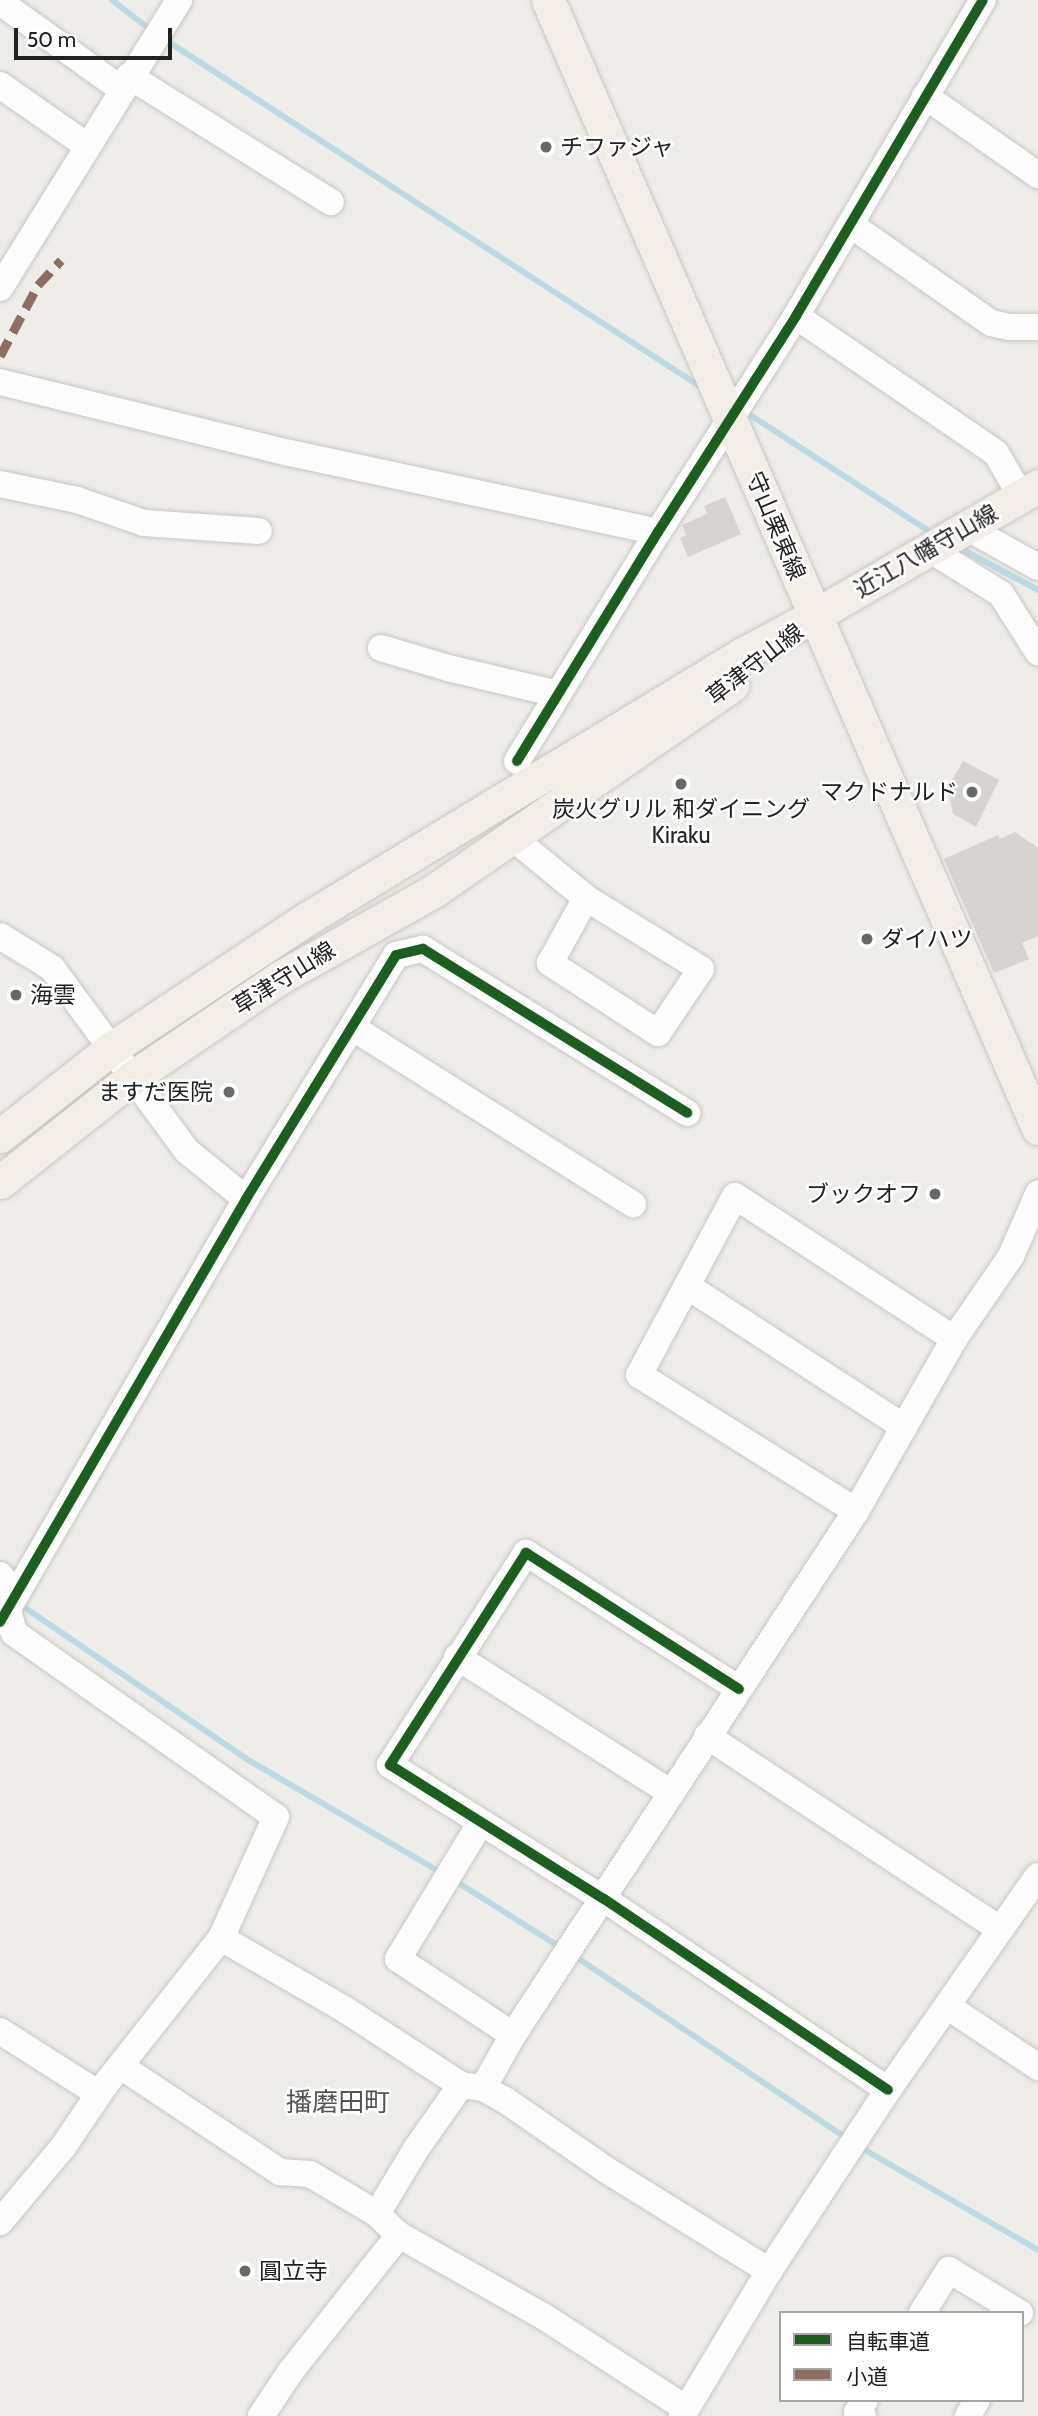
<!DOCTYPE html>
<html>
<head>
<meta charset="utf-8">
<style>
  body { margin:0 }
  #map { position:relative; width:1038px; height:2416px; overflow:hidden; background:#efede9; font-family:Cabin,"Noto Sans JP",sans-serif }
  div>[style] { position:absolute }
  .stream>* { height:6px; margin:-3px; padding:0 3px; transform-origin:3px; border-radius:3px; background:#bdd9e3 }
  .building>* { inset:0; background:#d6d3d0 }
  .roads { filter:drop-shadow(0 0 2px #c8c7c5) drop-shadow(0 0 2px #c8c7c5) }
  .minor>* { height:26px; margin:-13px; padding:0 13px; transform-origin:13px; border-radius:13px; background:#fdfcfc }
  .major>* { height:33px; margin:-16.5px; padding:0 16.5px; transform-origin:16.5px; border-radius:16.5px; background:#f2ede6 }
  .quiet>* { height:9px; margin-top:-4.5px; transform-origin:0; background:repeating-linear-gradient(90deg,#8d6e63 0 18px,transparent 0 27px) }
  .cycleway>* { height:10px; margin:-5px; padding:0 5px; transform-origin:5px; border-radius:5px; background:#1b5e20 }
  .dots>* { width:19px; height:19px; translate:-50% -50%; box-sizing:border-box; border:4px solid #fff; border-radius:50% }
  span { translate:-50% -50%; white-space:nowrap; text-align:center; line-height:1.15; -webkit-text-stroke:5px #fff; paint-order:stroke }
  .poi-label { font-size:23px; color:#212121 }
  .left { translate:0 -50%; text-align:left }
  .right { translate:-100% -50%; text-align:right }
  .street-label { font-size:23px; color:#212121 }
  .quarter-label { font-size:26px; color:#545454 }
  .legend { position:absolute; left:779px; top:2311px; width:245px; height:91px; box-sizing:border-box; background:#fff; border:2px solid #a6a6a6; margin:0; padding:9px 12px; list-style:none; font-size:21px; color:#212121 }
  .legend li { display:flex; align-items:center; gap:14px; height:35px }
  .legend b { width:35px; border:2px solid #a6a6a6 }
  .scale { position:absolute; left:14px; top:28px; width:158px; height:32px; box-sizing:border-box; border:4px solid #212121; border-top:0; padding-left:9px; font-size:21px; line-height:24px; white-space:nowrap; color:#212121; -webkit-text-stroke:5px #fff; paint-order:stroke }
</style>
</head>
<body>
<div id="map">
  <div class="stream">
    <i style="left:112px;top:0;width:51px;rotate:37.8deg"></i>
    <i style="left:164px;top:39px;width:640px;rotate:32.95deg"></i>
    <i style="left:744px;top:411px;width:228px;rotate:33deg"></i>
    <i style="left:956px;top:546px;width:93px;rotate:28.2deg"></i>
    <i style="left:18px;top:1603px;width:281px;rotate:34.3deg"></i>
    <i style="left:250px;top:1761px;width:222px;rotate:30.3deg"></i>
    <i style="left:454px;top:1880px;width:127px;rotate:32.4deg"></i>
    <i style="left:573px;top:1955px;width:332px;rotate:33.8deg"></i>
    <i style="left:858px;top:2146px;width:208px;rotate:30deg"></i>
  </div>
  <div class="building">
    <i style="clip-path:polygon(725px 497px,741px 534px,688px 557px,680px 538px,686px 535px,682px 525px,707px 514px,704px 506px)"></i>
    <i style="clip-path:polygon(963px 761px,999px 780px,976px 827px,953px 814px,948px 787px)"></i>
    <i style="clip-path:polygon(1015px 832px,1038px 848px,1038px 936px,1022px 943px,1029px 959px,994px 973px,944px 859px,998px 835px,1000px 839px)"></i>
  </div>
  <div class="roads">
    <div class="minor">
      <i style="left:0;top:2px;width:149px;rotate:35.7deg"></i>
      <i style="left:129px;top:76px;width:238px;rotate:32deg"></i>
      <i style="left:0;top:85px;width:105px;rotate:34.9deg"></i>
      <i style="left:925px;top:96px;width:138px;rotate:35deg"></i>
      <i style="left:851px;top:225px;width:171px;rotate:35deg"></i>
      <i style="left:991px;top:323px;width:19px;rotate:12deg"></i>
      <i style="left:1010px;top:327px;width:28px"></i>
      <i style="left:0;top:288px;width:339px;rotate:-58.1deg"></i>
      <i style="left:796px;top:316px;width:242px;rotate:34.4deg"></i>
      <i style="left:996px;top:453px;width:50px;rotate:59.8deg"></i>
      <i style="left:0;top:382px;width:299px;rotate:13.8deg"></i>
      <i style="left:290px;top:453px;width:376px;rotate:12.1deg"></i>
      <i style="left:0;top:484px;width:79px;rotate:11.7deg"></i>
      <i style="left:77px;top:500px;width:71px;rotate:18.9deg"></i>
      <i style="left:144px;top:523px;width:115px;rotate:4deg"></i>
      <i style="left:966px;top:527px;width:82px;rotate:29.1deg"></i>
      <i style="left:929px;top:549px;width:85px;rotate:32deg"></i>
      <i style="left:1001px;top:594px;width:69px;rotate:57.5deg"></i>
      <i style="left:381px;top:648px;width:70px;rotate:16.6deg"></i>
      <i style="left:448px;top:668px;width:113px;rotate:13.3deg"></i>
      <i style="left:517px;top:761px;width:269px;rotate:-58.4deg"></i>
      <i style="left:658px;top:532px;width:256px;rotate:-57.4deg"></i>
      <i style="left:796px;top:316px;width:367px;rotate:-59.4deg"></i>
      <i style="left:513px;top:838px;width:94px;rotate:39.4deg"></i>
      <i style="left:586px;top:898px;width:135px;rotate:31.7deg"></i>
      <i style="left:701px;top:969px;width:77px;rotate:123.9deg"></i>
      <i style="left:658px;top:1033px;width:129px;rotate:-147.1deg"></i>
      <i style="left:550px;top:963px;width:74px;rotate:-61deg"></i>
      <i style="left:0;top:936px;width:61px;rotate:31.6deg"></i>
      <i style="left:52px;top:968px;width:227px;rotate:53.6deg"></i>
      <i style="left:187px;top:1151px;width:76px;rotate:39.1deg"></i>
      <i style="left:353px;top:1028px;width:331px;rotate:32.2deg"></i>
      <i style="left:687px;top:1286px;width:259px;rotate:33deg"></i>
      <i style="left:856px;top:1511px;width:256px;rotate:-147.9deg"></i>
      <i style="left:639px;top:1375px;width:203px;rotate:-61.8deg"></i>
      <i style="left:735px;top:1196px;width:262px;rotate:33.1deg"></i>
      <i style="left:0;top:1575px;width:20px;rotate:53deg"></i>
      <i style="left:12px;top:1591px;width:19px;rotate:102deg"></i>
      <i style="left:8px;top:1610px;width:24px;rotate:75deg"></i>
      <i style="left:14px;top:1633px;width:320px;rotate:35.1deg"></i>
      <i style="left:276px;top:1817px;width:133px;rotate:114.4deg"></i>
      <i style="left:221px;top:1938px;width:187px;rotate:128.3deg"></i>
      <i style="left:105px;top:2085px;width:75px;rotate:124.1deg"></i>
      <i style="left:63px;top:2147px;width:98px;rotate:130deg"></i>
      <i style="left:0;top:1622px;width:489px;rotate:-59.8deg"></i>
      <i style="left:246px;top:1199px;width:286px;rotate:-58.4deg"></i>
      <i style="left:396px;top:955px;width:28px;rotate:-13deg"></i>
      <i style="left:423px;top:949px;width:311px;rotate:31.8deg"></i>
      <i style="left:457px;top:1657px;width:254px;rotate:32.4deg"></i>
      <i style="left:739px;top:1689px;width:253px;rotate:-147.4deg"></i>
      <i style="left:526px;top:1553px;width:252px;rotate:122.7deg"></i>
      <i style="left:390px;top:1765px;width:252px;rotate:32.1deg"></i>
      <i style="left:604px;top:1899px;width:342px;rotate:33.9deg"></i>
      <i style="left:707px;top:1736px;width:351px;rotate:33.4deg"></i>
      <i style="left:481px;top:1822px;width:160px;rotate:121.2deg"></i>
      <i style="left:398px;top:1959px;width:138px;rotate:33.5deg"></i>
      <i style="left:221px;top:1938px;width:142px;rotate:30deg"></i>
      <i style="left:344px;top:2009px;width:140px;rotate:33deg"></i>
      <i style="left:461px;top:2085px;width:22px;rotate:8deg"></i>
      <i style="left:483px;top:2088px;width:25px;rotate:29deg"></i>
      <i style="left:505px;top:2100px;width:125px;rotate:34.6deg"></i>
      <i style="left:608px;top:2171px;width:190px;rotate:31.8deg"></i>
      <i style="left:947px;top:2006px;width:110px;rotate:33.8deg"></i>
      <i style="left:0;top:2031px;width:117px;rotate:32.5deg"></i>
      <i style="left:122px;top:2067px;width:190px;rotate:33.6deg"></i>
      <i style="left:280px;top:2172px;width:30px;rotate:4deg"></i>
      <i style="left:310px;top:2174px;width:78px;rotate:30.8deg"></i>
      <i style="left:461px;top:2085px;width:78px;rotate:125.1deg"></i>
      <i style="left:416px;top:2149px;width:76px;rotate:121deg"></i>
      <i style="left:377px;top:2214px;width:30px;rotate:44deg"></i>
      <i style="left:399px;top:2235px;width:165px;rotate:29.4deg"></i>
      <i style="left:543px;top:2316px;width:169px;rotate:32.9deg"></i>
      <i style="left:483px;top:2088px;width:61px;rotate:-60.5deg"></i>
      <i style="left:513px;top:2035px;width:626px;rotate:-56.79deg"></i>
      <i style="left:856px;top:1511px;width:198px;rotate:-60.3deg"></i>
      <i style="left:954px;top:1339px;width:101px;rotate:-55.5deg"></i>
      <i style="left:1011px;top:1256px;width:68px;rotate:-66.5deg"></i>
      <i style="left:922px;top:2313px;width:51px;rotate:-57.9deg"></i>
      <i style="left:949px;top:2270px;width:83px;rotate:31.2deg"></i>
      <i style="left:261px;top:2416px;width:54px;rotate:-56.3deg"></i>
      <i style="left:291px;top:2371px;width:174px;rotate:-51.5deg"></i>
      <i style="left:682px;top:2416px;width:169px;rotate:-59deg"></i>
      <i style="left:769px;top:2271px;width:217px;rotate:-56.7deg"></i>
      <i style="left:888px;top:2090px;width:261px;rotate:-55deg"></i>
      <i style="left:863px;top:2416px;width:7px;rotate:-146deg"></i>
      <i style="left:857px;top:2412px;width:14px;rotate:-56deg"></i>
      <i style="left:968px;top:2416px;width:18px;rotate:-61deg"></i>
    </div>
    <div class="major">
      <i style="left:548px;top:0;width:1230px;rotate:66.52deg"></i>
      <i style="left:0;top:1136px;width:142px;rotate:-38.2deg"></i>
      <i style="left:112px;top:1048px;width:235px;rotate:-33.6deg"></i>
      <i style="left:308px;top:918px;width:507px;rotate:-31.27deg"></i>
      <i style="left:741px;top:655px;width:83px;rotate:-28.1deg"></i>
      <i style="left:814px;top:616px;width:259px;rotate:-30.1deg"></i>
      <i style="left:0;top:1182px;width:169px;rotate:-38.3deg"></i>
      <i style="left:133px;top:1077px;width:176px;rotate:-34.1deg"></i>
      <i style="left:279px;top:978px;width:179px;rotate:-29.4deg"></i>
      <i style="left:435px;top:890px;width:361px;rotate:-34.6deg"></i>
    </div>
  </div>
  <div class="quiet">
    <i style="left:0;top:356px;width:81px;rotate:-61.8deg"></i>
    <i style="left:38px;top:285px;width:34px;rotate:-47deg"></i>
  </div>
  <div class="cycleway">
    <i style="left:517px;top:761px;width:269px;rotate:-58.4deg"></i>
    <i style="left:658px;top:532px;width:256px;rotate:-57.4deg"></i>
    <i style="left:796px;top:316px;width:367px;rotate:-59.4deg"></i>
    <i style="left:0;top:1622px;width:489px;rotate:-59.8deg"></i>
    <i style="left:246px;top:1199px;width:286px;rotate:-58.4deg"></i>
    <i style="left:396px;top:955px;width:28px;rotate:-13deg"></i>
    <i style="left:423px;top:949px;width:311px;rotate:31.8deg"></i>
    <i style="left:739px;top:1689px;width:253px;rotate:-147.4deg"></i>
    <i style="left:526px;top:1553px;width:252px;rotate:122.7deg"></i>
    <i style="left:390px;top:1765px;width:252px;rotate:32.1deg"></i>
    <i style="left:604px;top:1899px;width:342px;rotate:33.9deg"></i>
  </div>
  <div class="dots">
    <i style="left:546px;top:147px;background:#696867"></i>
    <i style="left:681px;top:784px;background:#696867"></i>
    <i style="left:972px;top:792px;background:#696867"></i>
    <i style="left:867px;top:939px;background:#696867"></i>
    <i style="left:16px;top:995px;background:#696867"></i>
    <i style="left:229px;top:1092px;background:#696867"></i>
    <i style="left:935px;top:1194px;background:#696867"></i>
    <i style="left:245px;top:2271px;background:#696867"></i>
  </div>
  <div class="poi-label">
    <span class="left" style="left:560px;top:147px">チファジャ</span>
    <span class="right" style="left:958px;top:792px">マクドナルド</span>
    <span style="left:681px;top:822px">炭火グリル 和ダイニング<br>Kiraku</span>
    <span class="left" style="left:881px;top:939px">ダイハツ</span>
    <span class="left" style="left:30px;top:995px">海雲</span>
    <span class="right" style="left:213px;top:1092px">ますだ医院</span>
    <span class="right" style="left:921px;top:1194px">ブックオフ</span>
    <span class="left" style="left:259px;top:2271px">圓立寺</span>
  </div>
  <div class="street-label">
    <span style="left:776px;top:526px;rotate:67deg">守山栗東線</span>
    <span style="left:926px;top:551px;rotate:-30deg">近江八幡守山線</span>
    <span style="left:755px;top:664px;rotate:-38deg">草津守山線</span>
    <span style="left:284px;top:978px;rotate:-32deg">草津守山線</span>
  </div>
  <div class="quarter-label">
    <span style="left:338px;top:2103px">播磨田町</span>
  </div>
  <ul class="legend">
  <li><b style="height:9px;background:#1b5e20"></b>自転車道</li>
  <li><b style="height:9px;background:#8d6e63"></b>小道</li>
  </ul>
  <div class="scale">50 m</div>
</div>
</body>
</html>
